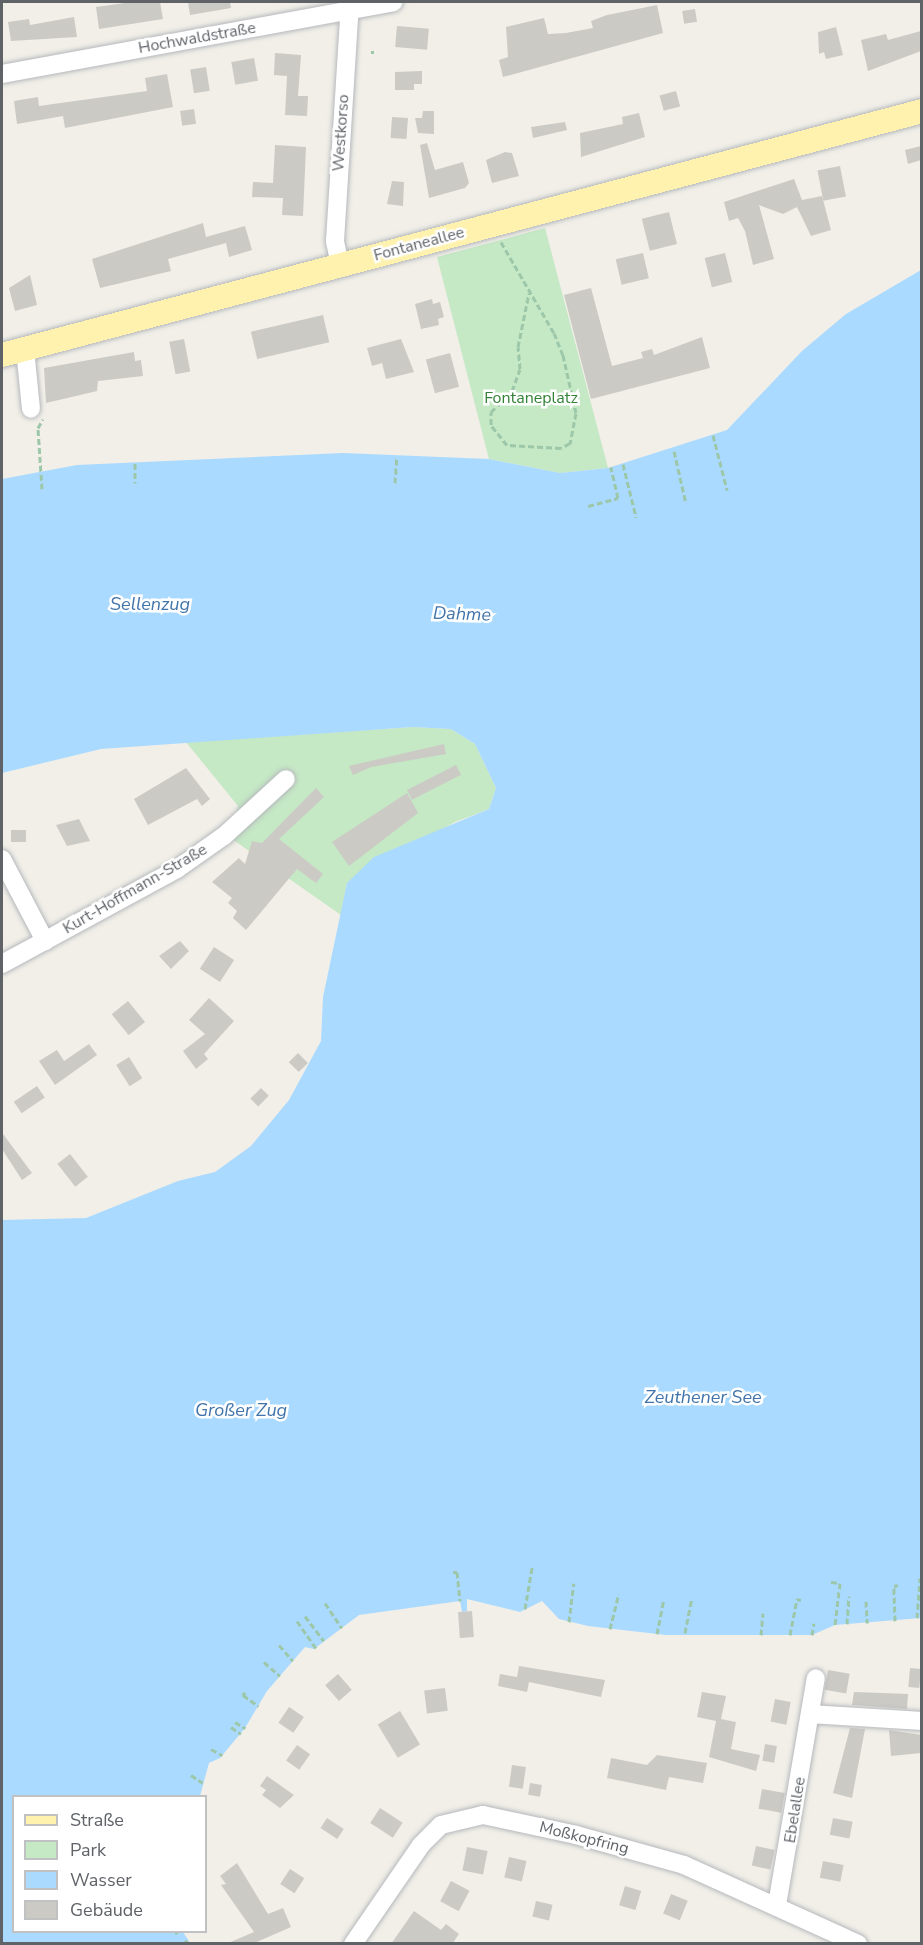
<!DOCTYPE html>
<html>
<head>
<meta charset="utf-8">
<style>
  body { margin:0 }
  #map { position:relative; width:923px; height:1945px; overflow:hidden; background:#f1efe8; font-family:"Nunito Sans",sans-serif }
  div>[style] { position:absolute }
  .green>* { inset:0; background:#c5e8c5 }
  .water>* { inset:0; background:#aadaff }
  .building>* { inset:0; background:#cccac5; transform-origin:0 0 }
  .path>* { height:3px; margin-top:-1.5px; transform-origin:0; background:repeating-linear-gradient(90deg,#9cc7a9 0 6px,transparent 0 9px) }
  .roads { filter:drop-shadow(0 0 2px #b5b8bc) drop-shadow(0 0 2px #b5b8bc) }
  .minor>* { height:18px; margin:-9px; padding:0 9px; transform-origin:9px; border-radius:9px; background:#fff }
  .major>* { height:24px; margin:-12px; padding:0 12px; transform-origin:12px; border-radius:12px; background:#fff2af }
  span { translate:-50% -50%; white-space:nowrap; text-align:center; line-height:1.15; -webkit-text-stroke:5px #fff; paint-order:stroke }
  .street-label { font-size:16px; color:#5f6368 }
  .park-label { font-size:16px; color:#348238 }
  .water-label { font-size:18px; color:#4174aa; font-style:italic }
  .frame { position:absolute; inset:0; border:3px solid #5f6368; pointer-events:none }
  .legend { position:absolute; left:12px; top:1795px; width:195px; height:138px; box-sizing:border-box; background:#fff; border:2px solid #bfc1c3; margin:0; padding:8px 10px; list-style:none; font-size:18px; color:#5f6368 }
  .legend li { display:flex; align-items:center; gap:12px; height:30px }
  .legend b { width:30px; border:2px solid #bfc1c3 }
</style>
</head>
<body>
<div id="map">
  <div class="green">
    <i style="clip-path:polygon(545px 228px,608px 468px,560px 473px,489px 459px,437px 257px)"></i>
    <i style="clip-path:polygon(413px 727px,451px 729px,475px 744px,496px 788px,489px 809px,455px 822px,347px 883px,341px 915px,232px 839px,238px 806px,186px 742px)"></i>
  </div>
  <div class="water">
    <i style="clip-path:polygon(921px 270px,921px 1618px,835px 1625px,812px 1635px,666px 1635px,588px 1626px,559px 1619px,542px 1601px,520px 1612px,467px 1599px,467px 1611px,462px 1612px,460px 1601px,359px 1615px,314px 1649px,305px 1647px,267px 1691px,245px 1728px,220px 1758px,209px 1763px,200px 1796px,14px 1796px,14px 1932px,183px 1932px,190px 1943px,2px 1943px,2px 1220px,86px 1218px,178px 1181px,215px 1172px,251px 1146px,289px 1100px,321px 1041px,323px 997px,347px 883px,374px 857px,489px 809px,496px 788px,475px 744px,451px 729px,413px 727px,101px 749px,2px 773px,2px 479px,77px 465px,343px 453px,489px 459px,560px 473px,608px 468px,727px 430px,802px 351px,846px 314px)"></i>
  </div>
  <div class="building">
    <i style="clip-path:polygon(132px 2px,160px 2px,163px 19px,99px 29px,96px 7px)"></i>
    <i style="clip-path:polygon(188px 2px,230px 2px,231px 8px,190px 15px)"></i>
    <i style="clip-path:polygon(657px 5px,663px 33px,503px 77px,499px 60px,508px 57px,506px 27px,544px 18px,548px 34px,566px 33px,593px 28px,591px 21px,607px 15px)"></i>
    <i style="left:695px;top:9px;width:13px;height:13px;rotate:81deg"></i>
    <i style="clip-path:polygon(74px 17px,77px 37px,11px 41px,8px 22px,29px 19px,30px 25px)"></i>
    <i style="left:397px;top:26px;width:32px;height:21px;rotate:5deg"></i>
    <i style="clip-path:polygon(836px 27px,843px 55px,826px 59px,824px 52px,819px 54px,818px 32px)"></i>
    <i style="clip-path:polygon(921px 31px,921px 51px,868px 71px,861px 40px,886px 34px,888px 40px)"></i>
    <i style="clip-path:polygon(275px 53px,301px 55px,298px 96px,308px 96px,307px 116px,285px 115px,287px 76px,274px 75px)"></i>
    <i style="left:254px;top:58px;width:23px;height:23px;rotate:80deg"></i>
    <i style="left:206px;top:67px;width:24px;height:16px;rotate:81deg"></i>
    <i style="clip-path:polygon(422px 71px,422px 84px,414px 84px,414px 90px,395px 90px,395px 72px)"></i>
    <i style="clip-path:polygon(167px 74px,173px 107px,65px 128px,63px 116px,17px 124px,14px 101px,38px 97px,39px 106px,147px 91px,145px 78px)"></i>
    <i style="left:676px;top:91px;width:16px;height:17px;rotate:75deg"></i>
    <i style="left:194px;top:109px;width:15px;height:14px;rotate:82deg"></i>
    <i style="clip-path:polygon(423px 111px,434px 111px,434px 134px,418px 133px,415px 118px,422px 118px)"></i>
    <i style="clip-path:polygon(639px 113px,645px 137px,581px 157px,580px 133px,623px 124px,622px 117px)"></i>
    <i style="left:392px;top:117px;width:16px;height:21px;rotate:4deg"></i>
    <i style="clip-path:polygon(565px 122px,567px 130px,533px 138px,531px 127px)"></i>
    <i style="clip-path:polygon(427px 143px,435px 170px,463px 162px,469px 183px,465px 188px,429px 198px,420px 145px)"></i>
    <i style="clip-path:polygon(275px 145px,306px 147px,303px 216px,282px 215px,283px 198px,252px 197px,253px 182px,273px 183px)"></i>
    <i style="clip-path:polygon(921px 146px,921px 160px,908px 164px,905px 150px)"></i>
    <i style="clip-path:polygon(505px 152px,512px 153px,519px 176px,492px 183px,486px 160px)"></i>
    <i style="left:840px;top:166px;width:31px;height:23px;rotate:79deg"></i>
    <i style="clip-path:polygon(794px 179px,802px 200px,822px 196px,831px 230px,811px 236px,797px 207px,783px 214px,759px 205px,774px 259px,753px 265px,745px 231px,738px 218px,729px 221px,724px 202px)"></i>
    <i style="clip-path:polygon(392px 181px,404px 182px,403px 206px,387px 204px)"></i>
    <i style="left:669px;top:212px;width:33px;height:28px;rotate:76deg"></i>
    <i style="clip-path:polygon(203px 223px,206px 237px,245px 226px,252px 250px,229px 257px,226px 243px,168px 259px,171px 271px,100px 288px,92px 259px)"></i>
    <i style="left:643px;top:253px;width:26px;height:28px;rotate:77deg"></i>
    <i style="left:725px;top:253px;width:30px;height:21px;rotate:76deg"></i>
    <i style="clip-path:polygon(30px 275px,37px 305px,15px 311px,9px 288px)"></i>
    <i style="clip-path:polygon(591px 288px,612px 366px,643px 358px,641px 352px,652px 349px,654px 355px,702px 337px,710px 368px,591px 399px,564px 295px)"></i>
    <i style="clip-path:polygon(432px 299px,433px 304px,440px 302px,444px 317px,438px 319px,439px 325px,421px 329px,415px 304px)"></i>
    <i style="left:323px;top:315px;width:28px;height:74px;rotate:77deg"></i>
    <i style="left:184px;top:339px;width:33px;height:15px;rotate:79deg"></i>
    <i style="clip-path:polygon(401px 339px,414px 372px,386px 379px,382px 363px,372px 366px,367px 348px)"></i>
    <i style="clip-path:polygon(134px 352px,135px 361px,141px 360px,143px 376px,98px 381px,97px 391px,46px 403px,44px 368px)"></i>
    <i style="left:450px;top:353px;width:35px;height:25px;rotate:75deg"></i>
    <i style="clip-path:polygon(444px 744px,446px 754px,371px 767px,353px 775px,349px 766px)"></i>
    <i style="left:456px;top:765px;width:11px;height:55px;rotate:63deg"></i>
    <i style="clip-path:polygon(186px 768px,210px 799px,202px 806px,197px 799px,148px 825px,134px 799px)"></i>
    <i style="clip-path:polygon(316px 788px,324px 797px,279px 839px,323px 874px,316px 883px,297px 869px,246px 930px,233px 918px,237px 911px,228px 903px,232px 898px,212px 882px,239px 858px,245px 864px,252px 841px,262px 843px)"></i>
    <i style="clip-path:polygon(407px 793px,418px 813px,349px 866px,332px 842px)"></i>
    <i style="clip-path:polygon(79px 819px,90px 841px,67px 846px,56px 825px)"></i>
    <i style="left:26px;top:830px;width:12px;height:15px;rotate:90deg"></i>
    <i style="clip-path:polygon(180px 941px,189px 951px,171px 969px,159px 956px)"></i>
    <i style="left:214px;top:947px;width:24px;height:26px;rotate:33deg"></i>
    <i style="clip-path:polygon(209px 998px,234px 1021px,204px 1054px,208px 1059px,196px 1069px,183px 1051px,205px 1034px,189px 1020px)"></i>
    <i style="left:128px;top:1001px;width:27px;height:21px;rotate:51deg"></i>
    <i style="clip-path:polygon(89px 1044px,97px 1055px,55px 1085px,39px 1061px,57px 1050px,64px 1061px)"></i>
    <i style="left:298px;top:1053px;width:14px;height:13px;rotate:45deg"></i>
    <i style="left:129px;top:1057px;width:25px;height:15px;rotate:58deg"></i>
    <i style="left:37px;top:1086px;width:14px;height:28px;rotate:56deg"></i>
    <i style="left:261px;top:1088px;width:11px;height:15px;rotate:45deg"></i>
    <i style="clip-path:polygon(3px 1134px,32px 1173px,22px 1180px,2px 1149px)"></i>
    <i style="left:70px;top:1154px;width:29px;height:16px;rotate:52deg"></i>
    <i style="left:472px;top:1611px;width:26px;height:14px;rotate:86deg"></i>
    <i style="clip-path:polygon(519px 1666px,605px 1680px,601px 1697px,529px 1682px,527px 1692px,498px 1686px,500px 1674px,517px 1677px)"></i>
    <i style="left:910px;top:1668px;width:11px;height:19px;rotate:5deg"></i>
    <i style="left:828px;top:1670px;width:22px;height:20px;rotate:10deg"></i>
    <i style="left:338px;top:1674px;width:21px;height:17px;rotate:49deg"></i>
    <i style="left:445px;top:1688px;width:23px;height:21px;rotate:83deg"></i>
    <i style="clip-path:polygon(702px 1692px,726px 1696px,721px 1719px,736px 1722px,731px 1749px,760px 1755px,756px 1771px,709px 1757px,716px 1721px,697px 1717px)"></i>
    <i style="clip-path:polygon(854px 1692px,908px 1694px,907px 1709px,852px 1705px)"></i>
    <i style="left:775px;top:1699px;width:16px;height:23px;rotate:11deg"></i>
    <i style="left:289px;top:1707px;width:18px;height:19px;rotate:34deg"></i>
    <i style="left:400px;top:1711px;width:39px;height:26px;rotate:59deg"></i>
    <i style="clip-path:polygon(850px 1728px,865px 1729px,852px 1798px,833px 1793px)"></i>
    <i style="clip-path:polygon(889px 1730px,921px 1735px,921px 1753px,891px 1756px)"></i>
    <i style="left:765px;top:1744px;width:12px;height:17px;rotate:9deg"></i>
    <i style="left:297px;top:1745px;width:16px;height:19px;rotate:35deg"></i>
    <i style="clip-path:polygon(657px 1755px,707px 1763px,703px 1783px,669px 1777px,666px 1790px,607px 1778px,611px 1758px,647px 1765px)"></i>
    <i style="left:512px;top:1765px;width:14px;height:22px;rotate:8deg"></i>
    <i style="clip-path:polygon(267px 1776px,294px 1795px,280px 1808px,262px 1795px,266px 1790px,260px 1786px)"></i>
    <i style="left:530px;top:1783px;width:12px;height:12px;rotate:9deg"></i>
    <i style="left:762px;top:1789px;width:23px;height:20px;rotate:10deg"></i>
    <i style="left:380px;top:1808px;width:27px;height:18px;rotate:33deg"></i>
    <i style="left:327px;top:1818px;width:20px;height:12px;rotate:33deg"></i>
    <i style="left:833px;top:1818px;width:20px;height:17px;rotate:11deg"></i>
    <i style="left:756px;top:1846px;width:19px;height:20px;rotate:12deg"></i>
    <i style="left:467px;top:1847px;width:21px;height:24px;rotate:11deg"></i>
    <i style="left:509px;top:1857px;width:18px;height:21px;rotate:13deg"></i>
    <i style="left:823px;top:1861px;width:21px;height:17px;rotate:11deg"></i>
    <i style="clip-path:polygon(237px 1863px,268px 1914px,283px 1908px,291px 1927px,252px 1944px,226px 1944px,254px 1932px,221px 1885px,226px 1884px,220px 1876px)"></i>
    <i style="left:290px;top:1869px;width:17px;height:18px;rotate:33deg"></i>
    <i style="left:451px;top:1881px;width:21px;height:23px;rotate:28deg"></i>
    <i style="left:625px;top:1886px;width:17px;height:20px;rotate:17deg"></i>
    <i style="left:671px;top:1894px;width:18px;height:21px;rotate:22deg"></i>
    <i style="left:536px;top:1901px;width:17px;height:16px;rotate:13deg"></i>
    <i style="clip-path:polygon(414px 1911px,441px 1930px,446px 1924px,459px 1934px,452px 1944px,391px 1944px)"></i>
  </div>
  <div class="path">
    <i style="left:371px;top:52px;width:3px"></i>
    <i style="left:501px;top:242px;width:105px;rotate:59.8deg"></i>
    <i style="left:554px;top:333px;width:24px;rotate:68deg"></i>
    <i style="left:563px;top:355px;width:59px;rotate:77.4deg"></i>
    <i style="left:576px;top:413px;width:31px;rotate:101deg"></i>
    <i style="left:570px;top:443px;width:10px;rotate:151deg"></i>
    <i style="left:561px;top:448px;width:54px;rotate:-176.8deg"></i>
    <i style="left:507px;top:445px;width:26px;rotate:-129deg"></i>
    <i style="left:491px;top:425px;width:13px;rotate:-90deg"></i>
    <i style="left:491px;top:412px;width:30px;rotate:-45deg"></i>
    <i style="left:512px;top:391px;width:23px;rotate:-70deg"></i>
    <i style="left:520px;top:369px;width:22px;rotate:-95deg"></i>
    <i style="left:518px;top:347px;width:55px;rotate:-78.5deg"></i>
    <i style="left:713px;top:435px;width:57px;rotate:75.7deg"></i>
    <i style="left:674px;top:451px;width:54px;rotate:77.2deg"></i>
    <i style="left:135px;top:463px;width:20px;rotate:90deg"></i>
    <i style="left:623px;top:464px;width:55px;rotate:76.2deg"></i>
    <i style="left:395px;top:483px;width:26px;rotate:-86deg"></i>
    <i style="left:42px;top:489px;width:61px;rotate:-93.8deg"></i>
    <i style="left:38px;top:428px;width:10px;rotate:-61deg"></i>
    <i style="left:588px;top:506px;width:31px;rotate:-15deg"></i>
    <i style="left:618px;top:498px;width:32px;rotate:-103deg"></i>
    <i style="left:453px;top:1572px;width:4px"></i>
    <i style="left:457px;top:1572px;width:29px;rotate:84deg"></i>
    <i style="left:831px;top:1582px;width:9px;rotate:6deg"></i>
    <i style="left:840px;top:1583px;width:42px;rotate:96.8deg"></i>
    <i style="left:866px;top:1601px;width:22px;rotate:87deg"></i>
    <i style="left:325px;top:1603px;width:30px;rotate:56deg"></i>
    <i style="left:525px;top:1609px;width:42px;rotate:-80.3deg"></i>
    <i style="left:305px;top:1616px;width:31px;rotate:53deg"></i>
    <i style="left:917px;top:1618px;width:40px;rotate:-85.7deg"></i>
    <i style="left:297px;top:1621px;width:33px;rotate:55deg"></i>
    <i style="left:895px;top:1621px;width:35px;rotate:-92deg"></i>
    <i style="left:894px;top:1586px;width:4px;rotate:-14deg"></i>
    <i style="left:569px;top:1622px;width:39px;rotate:-83deg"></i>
    <i style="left:847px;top:1624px;width:28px;rotate:-86deg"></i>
    <i style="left:610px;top:1629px;width:36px;rotate:-76deg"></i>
    <i style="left:685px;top:1633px;width:36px;rotate:-79deg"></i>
    <i style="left:657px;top:1634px;width:36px;rotate:-79deg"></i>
    <i style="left:761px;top:1635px;width:22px;rotate:-85deg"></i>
    <i style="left:790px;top:1635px;width:37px;rotate:-79deg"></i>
    <i style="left:797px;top:1599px;width:4px;rotate:14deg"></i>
    <i style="left:812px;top:1635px;width:12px;rotate:-81deg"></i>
    <i style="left:279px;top:1645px;width:21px;rotate:49deg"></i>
    <i style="left:264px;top:1662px;width:21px;rotate:41deg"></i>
    <i style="left:245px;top:1692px;width:4px;rotate:124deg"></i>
    <i style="left:243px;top:1695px;width:19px;rotate:36deg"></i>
    <i style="left:235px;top:1722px;width:12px;rotate:31deg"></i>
    <i style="left:231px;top:1727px;width:12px;rotate:35deg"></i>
    <i style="left:211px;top:1749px;width:13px;rotate:29deg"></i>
    <i style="left:191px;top:1775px;width:14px;rotate:34deg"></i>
    <i style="left:175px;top:1933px;width:3px;rotate:-18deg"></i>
    <i style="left:183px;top:1944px;width:6px;rotate:-39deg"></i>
  </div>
  <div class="roads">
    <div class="minor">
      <i style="left:2px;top:74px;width:398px;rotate:-10.4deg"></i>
      <i style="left:340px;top:265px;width:25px;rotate:-102deg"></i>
      <i style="left:335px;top:241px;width:239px;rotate:-86.4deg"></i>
      <i style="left:25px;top:349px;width:60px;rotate:84.3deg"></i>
      <i style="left:2px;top:859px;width:93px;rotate:62.3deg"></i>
      <i style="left:2px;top:964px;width:199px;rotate:-28.5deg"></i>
      <i style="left:177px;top:869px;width:57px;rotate:-35.1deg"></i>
      <i style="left:224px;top:836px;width:84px;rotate:-42.6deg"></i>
      <i style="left:810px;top:1714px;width:112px;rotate:3.6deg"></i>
      <i style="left:777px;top:1905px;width:230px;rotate:-80.3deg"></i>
      <i style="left:353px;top:1944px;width:120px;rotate:-55.5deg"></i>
      <i style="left:421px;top:1845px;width:28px;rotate:-45deg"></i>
      <i style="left:441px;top:1825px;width:43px;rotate:-13.4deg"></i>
      <i style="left:483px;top:1815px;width:95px;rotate:12.1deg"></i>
      <i style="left:576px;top:1835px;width:112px;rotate:15.5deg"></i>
      <i style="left:684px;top:1865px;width:191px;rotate:24.4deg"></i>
    </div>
    <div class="major">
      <i style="left:2px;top:355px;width:952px;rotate:-14.85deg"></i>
    </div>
  </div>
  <div class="street-label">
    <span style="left:197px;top:38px;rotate:-10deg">Hochwaldstraße</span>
    <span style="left:341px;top:133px;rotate:-86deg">Westkorso</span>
    <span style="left:419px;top:244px;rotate:-15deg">Fontaneallee</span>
    <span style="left:135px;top:889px;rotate:-30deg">Kurt-Hoffmann-Straße</span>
    <span style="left:795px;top:1810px;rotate:-81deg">Ebelallee</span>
    <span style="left:584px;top:1838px;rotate:14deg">Moßkopfring</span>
  </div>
  <div class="park-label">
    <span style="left:531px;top:398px">Fontaneplatz</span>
  </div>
  <div class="water-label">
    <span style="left:150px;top:604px">Sellenzug</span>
    <span style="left:462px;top:614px;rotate:2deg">Dahme</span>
    <span style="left:703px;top:1397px">Zeuthener See</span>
    <span style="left:241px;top:1410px">Großer Zug</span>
  </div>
  <div class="frame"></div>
  <ul class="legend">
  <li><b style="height:8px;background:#fff2af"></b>Straße</li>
  <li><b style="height:16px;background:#c5e8c5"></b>Park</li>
  <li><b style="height:16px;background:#aadaff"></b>Wasser</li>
  <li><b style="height:16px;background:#cccac5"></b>Gebäude</li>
  </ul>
</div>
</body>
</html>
